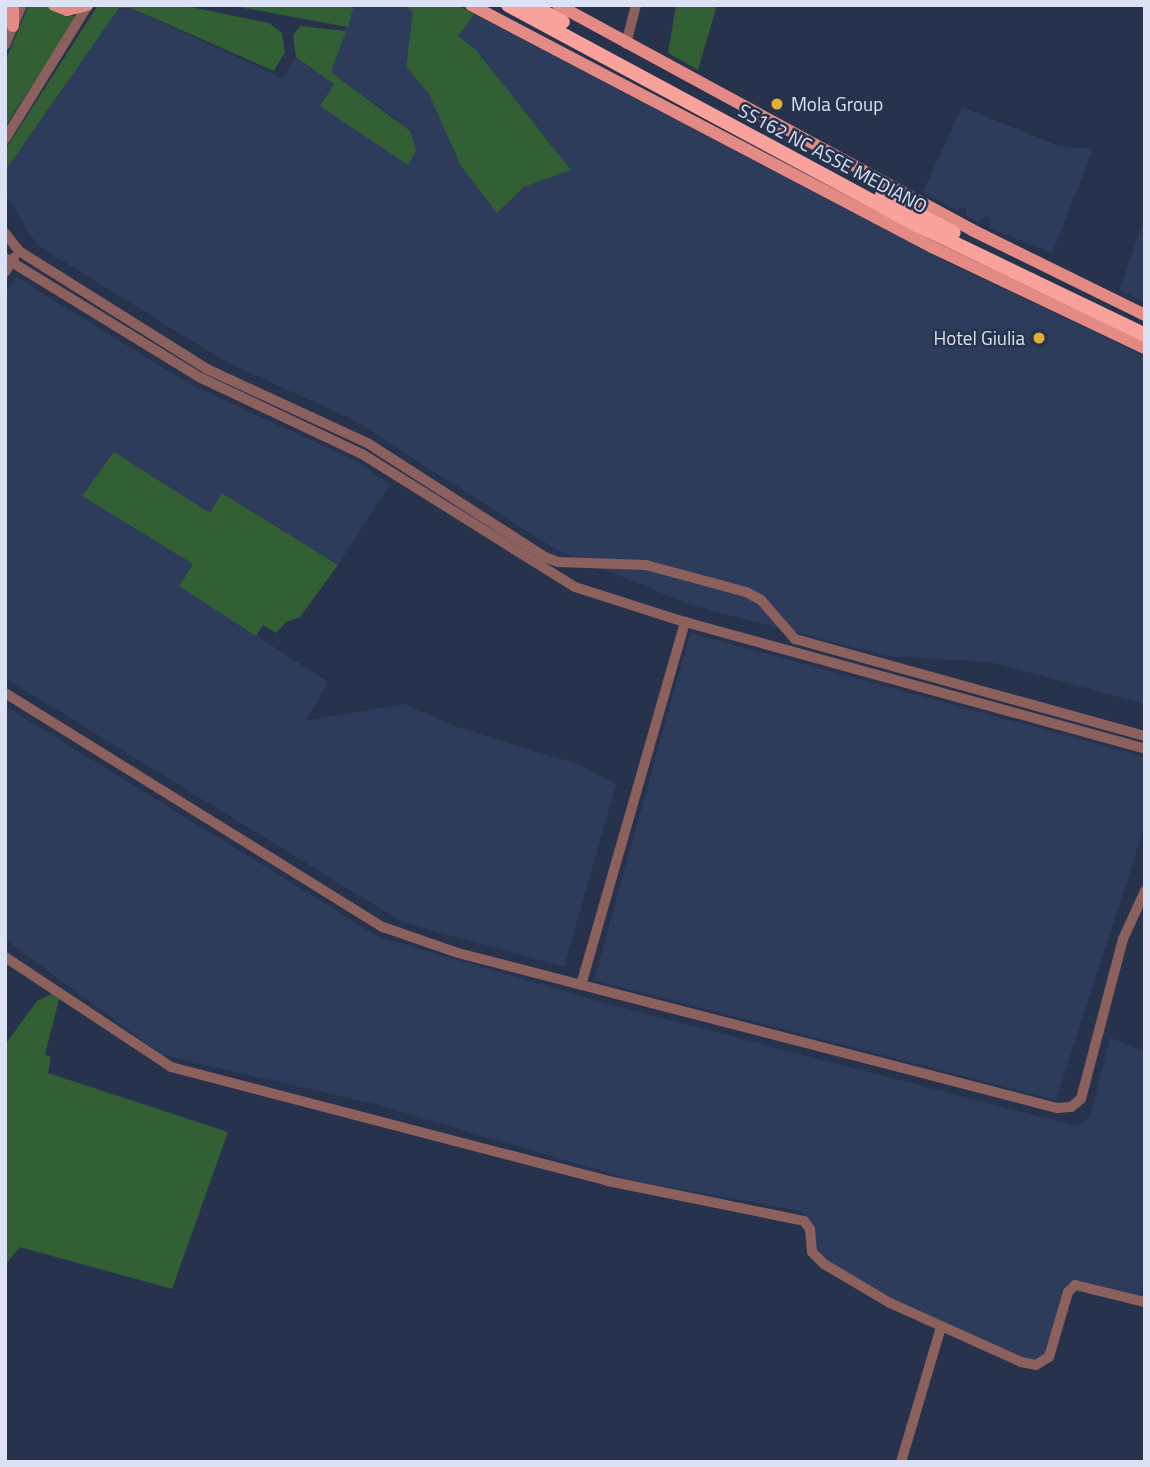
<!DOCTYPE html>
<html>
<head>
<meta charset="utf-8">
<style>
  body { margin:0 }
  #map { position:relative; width:1150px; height:1467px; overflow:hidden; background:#27334d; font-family:"Titillium Web",sans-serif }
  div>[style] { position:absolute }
  .built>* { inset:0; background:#2e3c5c }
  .green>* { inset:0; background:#325f34 }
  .minor>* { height:10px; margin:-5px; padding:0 5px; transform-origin:5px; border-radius:5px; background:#8c605c }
  .major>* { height:12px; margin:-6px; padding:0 6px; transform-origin:6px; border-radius:6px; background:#e28a83 }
  .highway>* { height:14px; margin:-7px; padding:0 7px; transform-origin:7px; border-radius:7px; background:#f8a29b }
  .dots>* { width:19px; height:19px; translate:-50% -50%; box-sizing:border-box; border:4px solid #27334d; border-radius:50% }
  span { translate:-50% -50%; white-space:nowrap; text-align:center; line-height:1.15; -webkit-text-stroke:5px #27334d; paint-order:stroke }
  .poi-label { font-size:19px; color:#dae2f3 }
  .left { translate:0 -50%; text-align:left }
  .right { translate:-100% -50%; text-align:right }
  .street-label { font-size:19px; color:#dae2f3 }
  .frame { position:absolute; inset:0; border:7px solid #dae2f3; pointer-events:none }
</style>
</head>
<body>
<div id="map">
  <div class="built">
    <i style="clip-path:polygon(354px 5px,404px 5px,414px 12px,406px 67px,429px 94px,497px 213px,524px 187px,571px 170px,475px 49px,458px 36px,460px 13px,474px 14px,955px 266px,1145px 356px,1145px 704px,990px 662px,887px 656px,691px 605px,555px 549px,352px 419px,226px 362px,37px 245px,5px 193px,5px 171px,113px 11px,131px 8px,282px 78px,296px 57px,334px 84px,320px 106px,401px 122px,330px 72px)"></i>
    <i style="clip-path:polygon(962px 107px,1059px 146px,1093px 149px,1052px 253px,989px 228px,991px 220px,986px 217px,978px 222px,966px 216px,966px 208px,956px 210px,923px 192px)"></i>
    <i style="clip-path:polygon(1145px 216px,1145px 302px,1120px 290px)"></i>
    <i style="clip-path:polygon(16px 277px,191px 385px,356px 461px,390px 484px,338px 565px,223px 493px,210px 513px,114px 452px,83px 496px,193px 564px,179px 586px,328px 682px,305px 721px,405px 704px,454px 726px,580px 765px,616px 784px,564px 967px,402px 922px,5px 678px,5px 295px)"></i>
    <i style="clip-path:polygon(690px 633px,1145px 757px,1145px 825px,1056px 1100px,594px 980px)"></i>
    <i style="clip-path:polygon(5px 706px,379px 937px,608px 1004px,1076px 1126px,1090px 1117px,1110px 1038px,1145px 1051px,1145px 1276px,1139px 1297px,1075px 1280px,1068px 1283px,1047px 1355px,1027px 1362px,892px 1301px,819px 1256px,813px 1224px,800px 1211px,632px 1180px,375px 1104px,162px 1055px,5px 939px)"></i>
  </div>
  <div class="green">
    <i style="clip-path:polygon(29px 5px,47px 5px,76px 17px,5px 127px,5px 61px)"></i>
    <i style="clip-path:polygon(98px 5px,181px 5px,269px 23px,282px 33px,285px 52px,274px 71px,131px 8px,119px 8px,5px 171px,5px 150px)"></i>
    <i style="clip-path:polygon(228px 5px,354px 5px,348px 27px)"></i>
    <i style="clip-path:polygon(404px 5px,458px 5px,474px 14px,458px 36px,475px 49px,571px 170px,524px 187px,497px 213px,461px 166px,429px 94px,406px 67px,413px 12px)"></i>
    <i style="clip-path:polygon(676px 5px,717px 5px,698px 70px,668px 53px)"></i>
    <i style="clip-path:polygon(300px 26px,346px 31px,331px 72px,410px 131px,416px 150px,408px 165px,320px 106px,334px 84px,296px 57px,293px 35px)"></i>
    <i style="clip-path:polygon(114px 452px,210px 513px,222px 493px,338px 565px,300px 617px,286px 622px,276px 633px,263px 625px,256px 636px,179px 586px,193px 564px,82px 496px)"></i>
    <i style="clip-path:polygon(52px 994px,60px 996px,45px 1054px,51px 1057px,48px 1073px,228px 1132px,172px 1289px,20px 1247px,5px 1265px,5px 1045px,37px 1001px)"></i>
  </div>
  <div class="minor">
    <i style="left:626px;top:44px;width:40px;rotate:-75.6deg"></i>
    <i style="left:5px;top:45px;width:43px;rotate:-67deg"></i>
    <i style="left:5px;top:139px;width:158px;rotate:-58.2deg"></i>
    <i style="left:5px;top:233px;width:23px;rotate:52deg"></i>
    <i style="left:19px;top:251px;width:222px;rotate:32.1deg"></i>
    <i style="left:207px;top:369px;width:179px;rotate:24.8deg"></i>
    <i style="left:369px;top:444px;width:209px;rotate:32.7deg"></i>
    <i style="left:545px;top:557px;width:14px;rotate:21deg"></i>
    <i style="left:558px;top:562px;width:88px;rotate:2deg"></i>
    <i style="left:646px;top:565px;width:104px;rotate:15.1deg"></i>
    <i style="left:746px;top:592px;width:17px;rotate:28deg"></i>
    <i style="left:761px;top:600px;width:52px;rotate:48.9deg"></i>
    <i style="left:795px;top:639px;width:363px;rotate:15.5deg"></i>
    <i style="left:5px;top:258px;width:230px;rotate:31.5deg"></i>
    <i style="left:201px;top:378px;width:178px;rotate:25.3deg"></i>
    <i style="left:362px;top:454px;width:251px;rotate:32deg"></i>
    <i style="left:575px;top:587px;width:115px;rotate:17.7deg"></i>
    <i style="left:685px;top:622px;width:477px;rotate:15.4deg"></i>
    <i style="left:5px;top:272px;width:17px;rotate:-57deg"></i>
    <i style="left:5px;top:693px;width:445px;rotate:31.8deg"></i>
    <i style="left:383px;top:927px;width:79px;rotate:19.1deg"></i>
    <i style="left:458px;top:953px;width:619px;rotate:14.51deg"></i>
    <i style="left:1057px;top:1108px;width:14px;rotate:-4deg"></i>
    <i style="left:1071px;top:1107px;width:13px;rotate:-39deg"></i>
    <i style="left:1081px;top:1099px;width:165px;rotate:-75.3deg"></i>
    <i style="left:1123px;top:939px;width:53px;rotate:-65.4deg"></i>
    <i style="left:5px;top:957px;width:199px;rotate:33.5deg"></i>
    <i style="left:171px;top:1067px;width:452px;rotate:14.6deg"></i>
    <i style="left:608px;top:1181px;width:200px;rotate:11.5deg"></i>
    <i style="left:804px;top:1221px;width:10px;rotate:53deg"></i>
    <i style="left:810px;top:1229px;width:23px;rotate:85deg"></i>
    <i style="left:812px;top:1252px;width:17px;rotate:45deg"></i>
    <i style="left:824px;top:1264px;width:77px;rotate:30.6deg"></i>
    <i style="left:890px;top:1303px;width:144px;rotate:24.2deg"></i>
    <i style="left:1021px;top:1362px;width:15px;rotate:11deg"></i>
    <i style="left:1036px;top:1365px;width:15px;rotate:-32deg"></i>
    <i style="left:1049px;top:1357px;width:68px;rotate:-73.7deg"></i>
    <i style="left:1068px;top:1292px;width:10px;rotate:-45deg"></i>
    <i style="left:1075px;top:1285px;width:72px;rotate:13.7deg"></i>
    <i style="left:581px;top:985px;width:378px;rotate:-74deg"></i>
    <i style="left:901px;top:1462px;width:141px;rotate:-73.5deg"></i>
  </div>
  <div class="major">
    <i style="left:54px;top:5px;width:14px;rotate:21deg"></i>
    <i style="left:67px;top:10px;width:21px;rotate:-14deg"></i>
    <i style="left:471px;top:5px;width:521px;rotate:27.7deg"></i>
    <i style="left:932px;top:247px;width:236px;rotate:25.4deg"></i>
    <i style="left:558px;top:5px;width:471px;rotate:28.5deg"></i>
    <i style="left:972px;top:230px;width:193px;rotate:26.2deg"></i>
    <i style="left:13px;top:26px;width:21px;rotate:-90deg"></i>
  </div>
  <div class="highway">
    <i style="left:508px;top:5px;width:467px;rotate:28.3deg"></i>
    <i style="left:919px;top:226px;width:251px;rotate:25.7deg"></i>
    <i style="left:531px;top:5px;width:36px;rotate:28deg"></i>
    <i style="left:882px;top:195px;width:81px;rotate:27.8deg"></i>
  </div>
  <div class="dots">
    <i style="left:777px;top:104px;background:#e1af34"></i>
    <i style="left:1039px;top:338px;background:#e1af34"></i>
  </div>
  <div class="poi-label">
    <span class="left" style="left:791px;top:104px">Mola Group</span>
    <span class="right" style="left:1025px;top:338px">Hotel Giulia</span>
  </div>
  <div class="street-label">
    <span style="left:833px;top:158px;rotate:28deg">SS162 NC ASSE MEDIANO</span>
  </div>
  <div class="frame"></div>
</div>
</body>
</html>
